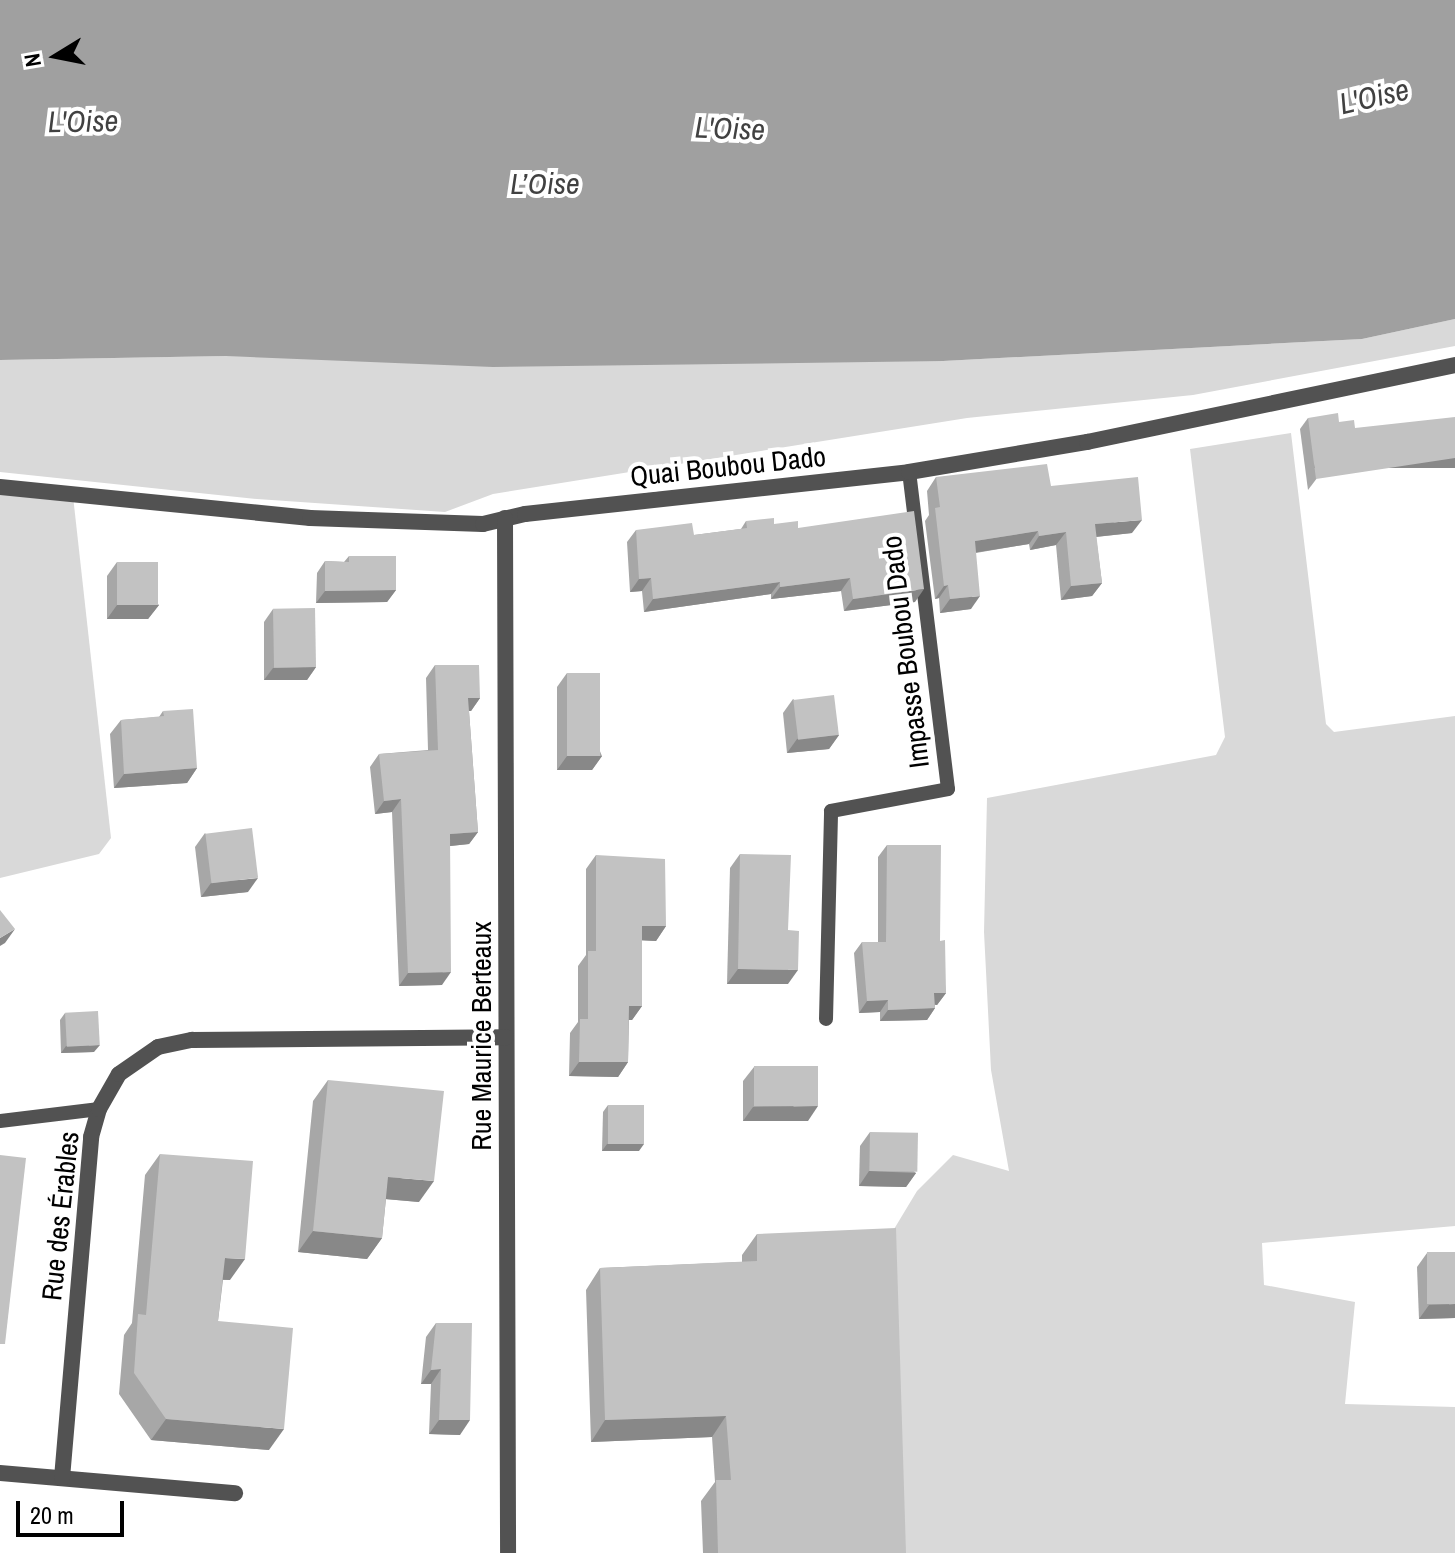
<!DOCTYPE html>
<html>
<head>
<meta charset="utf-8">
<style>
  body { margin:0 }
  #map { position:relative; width:1455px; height:1553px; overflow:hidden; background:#fff; font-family:"Archivo Narrow",sans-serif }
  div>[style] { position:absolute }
  .green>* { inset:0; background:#d9d9d9 }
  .water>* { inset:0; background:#a0a0a0 }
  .service>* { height:14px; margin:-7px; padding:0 7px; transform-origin:7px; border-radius:7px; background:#525252 }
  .minor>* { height:16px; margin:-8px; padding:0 8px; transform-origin:8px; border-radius:8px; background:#525252 }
  .wall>* { inset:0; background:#a7a7a7 }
  .shaded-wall>* { inset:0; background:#888; transform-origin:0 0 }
  .building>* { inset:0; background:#c2c2c2; transform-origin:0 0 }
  span { translate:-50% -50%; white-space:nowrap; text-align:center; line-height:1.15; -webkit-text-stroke:8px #fff; paint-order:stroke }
  .street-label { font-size:28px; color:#000 }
  .water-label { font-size:30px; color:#414141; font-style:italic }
  .north { position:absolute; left:16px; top:16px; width:80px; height:80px; -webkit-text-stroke:6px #fff; paint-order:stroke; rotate:260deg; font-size:22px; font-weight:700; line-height:32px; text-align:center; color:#000 }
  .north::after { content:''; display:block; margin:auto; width:28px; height:36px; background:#000; clip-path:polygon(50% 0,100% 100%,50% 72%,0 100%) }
  .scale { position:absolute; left:16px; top:1501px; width:108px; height:36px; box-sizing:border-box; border:4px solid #000; border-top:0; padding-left:10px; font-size:24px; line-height:28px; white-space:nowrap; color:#000; -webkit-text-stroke:6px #fff; paint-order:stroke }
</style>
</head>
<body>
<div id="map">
  <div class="green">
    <i style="clip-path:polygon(1455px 319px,1455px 346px,1193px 395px,967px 418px,493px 494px,445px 512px,257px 499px,0 472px,0 360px,226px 356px,943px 361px,1362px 339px)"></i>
    <i style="clip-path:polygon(1291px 433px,1326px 724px,1334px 732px,1455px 716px,1455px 1226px,1262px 1243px,1264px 1285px,1355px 1302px,1345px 1404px,1455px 1407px,1455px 1553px,890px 1553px,882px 1249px,917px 1191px,953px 1155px,1009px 1171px,991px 1070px,984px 932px,987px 798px,1216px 755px,1225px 737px,1190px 449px)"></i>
    <i style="clip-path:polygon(0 487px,73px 496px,111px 838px,99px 854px,0 878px)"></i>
  </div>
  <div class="water">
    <i style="clip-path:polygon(0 0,1455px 0,1455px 319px,1362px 339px,943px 361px,493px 367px,226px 356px,0 360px)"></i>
  </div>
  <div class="service">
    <i style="left:826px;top:1019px;width:208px;rotate:-88.6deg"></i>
    <i style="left:831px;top:811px;width:119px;rotate:-10.6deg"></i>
    <i style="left:948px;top:789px;width:319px;rotate:-97deg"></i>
    <i style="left:0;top:1121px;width:100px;rotate:-6.9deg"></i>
  </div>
  <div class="minor">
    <i style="left:0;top:487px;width:312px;rotate:5.7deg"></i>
    <i style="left:310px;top:518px;width:173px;rotate:2deg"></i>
    <i style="left:483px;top:524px;width:43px;rotate:-13.4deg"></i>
    <i style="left:525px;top:514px;width:386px;rotate:-6.2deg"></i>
    <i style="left:909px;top:472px;width:181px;rotate:-9.6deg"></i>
    <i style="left:1087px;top:442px;width:376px;rotate:-11.8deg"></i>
    <i style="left:505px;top:518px;width:1035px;rotate:89.83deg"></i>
    <i style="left:0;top:1473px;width:236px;rotate:4.9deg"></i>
    <i style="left:62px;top:1478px;width:342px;rotate:-85.1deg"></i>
    <i style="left:91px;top:1137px;width:29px;rotate:-74deg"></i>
    <i style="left:99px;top:1109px;width:40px;rotate:-60.3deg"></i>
    <i style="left:119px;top:1074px;width:47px;rotate:-34.7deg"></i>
    <i style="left:158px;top:1047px;width:35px;rotate:-12deg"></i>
    <i style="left:192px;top:1040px;width:314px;rotate:-0.5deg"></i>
  </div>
  <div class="wall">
    <i style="clip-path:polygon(1308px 418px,1339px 422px,1355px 428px,1308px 490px,1300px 429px)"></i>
    <i style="clip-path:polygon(936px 477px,1051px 486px,1132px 533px,1096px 537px,1102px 583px,1092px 596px,1061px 600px,1056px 545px,1030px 550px,1029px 544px,976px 553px,971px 609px,940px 613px,939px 598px,935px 599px,925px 521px,929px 515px,927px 491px)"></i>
    <i style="clip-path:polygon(746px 521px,798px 528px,915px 602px,844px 611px,841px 591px,771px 599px,771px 594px,644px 612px,642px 591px,630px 592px,627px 542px,636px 530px,694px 535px,741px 529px)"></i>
    <i style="clip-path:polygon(349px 556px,396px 590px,387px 602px,316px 603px,317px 573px,325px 561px,344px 562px)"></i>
    <i style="clip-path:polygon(117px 562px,159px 605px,148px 619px,107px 619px,107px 576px)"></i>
    <i style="clip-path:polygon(273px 609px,316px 667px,307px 680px,264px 680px,264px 622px)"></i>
    <i style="clip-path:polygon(435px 665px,480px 698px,471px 711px,469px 711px,478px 832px,469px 844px,450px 846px,442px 985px,399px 986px,392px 812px,375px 814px,370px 767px,379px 754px,428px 750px,426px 678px)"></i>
    <i style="clip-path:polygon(567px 673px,602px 756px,592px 770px,557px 770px,557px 687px)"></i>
    <i style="clip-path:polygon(793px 699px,839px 735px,829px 749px,787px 753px,783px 713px)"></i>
    <i style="clip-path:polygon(163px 711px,197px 768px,187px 783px,114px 788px,110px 734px,121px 720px,159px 717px)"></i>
    <i style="clip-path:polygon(205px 833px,248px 892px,201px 897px,195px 847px)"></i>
    <i style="clip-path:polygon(887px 845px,940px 941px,946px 993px,937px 1005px,935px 1004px,935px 1008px,927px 1020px,880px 1021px,880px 1012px,859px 1013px,854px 953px,862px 942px,878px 942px,878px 857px)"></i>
    <i style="clip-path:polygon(740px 854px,788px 930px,788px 984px,727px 984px,730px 868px)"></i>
    <i style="clip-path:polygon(596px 855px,666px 926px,656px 941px,642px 940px,642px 1006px,632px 1020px,629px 1020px,628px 1062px,618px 1077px,569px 1076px,570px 1033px,578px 1022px,578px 966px,586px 955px,586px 869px)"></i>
    <i style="clip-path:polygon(65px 1013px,94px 1052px,61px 1053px,60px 1020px)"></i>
    <i style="clip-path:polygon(754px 1067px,808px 1121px,743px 1121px,743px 1081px)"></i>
    <i style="clip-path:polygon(328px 1080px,419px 1202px,386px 1199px,382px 1238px,367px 1259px,298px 1252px,313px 1101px)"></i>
    <i style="clip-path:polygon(608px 1105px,639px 1151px,602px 1151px,603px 1112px)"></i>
    <i style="clip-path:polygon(870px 1132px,916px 1173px,906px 1187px,859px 1186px,860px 1146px)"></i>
    <i style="clip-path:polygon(160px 1154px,230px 1280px,223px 1280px,218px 1321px,269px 1450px,151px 1440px,119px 1394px,124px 1335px,132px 1323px,145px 1175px)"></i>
    <i style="clip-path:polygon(757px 1234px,906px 1553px,703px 1553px,701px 1501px,715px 1482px,712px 1437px,591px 1442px,586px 1290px,600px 1268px,742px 1262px,742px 1255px)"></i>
    <i style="clip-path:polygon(1427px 1253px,1455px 1318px,1419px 1319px,1417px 1267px)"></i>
    <i style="clip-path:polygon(436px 1323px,460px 1435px,429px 1434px,431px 1384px,421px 1384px,426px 1337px)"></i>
  </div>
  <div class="shaded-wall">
    <i style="left:1455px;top:458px;width:10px;height:141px;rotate:90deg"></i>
    <i style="clip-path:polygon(1142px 520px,1132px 533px,1085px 538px,1095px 524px)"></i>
    <i style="clip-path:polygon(1038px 531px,1029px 544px,966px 554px,975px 541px)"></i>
    <i style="clip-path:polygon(1066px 532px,1056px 545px,1030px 550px,1039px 536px)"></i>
    <i style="clip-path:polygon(651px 578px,642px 591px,630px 592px,639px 579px)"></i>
    <i style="clip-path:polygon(850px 578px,841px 591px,771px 599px,780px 587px)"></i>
    <i style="clip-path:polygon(780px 582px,771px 594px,644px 612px,653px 599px)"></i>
    <i style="clip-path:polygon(1102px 583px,1092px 596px,1061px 600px,1071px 586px)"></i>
    <i style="clip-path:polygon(948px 585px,939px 598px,935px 599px,944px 586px)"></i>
    <i style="clip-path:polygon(924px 589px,915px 602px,844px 611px,853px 599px)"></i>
    <i style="clip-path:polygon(396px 590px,387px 602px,316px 603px,325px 591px)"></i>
    <i style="clip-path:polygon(980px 596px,971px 609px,940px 613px,950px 599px)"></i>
    <i style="clip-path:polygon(117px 605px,159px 605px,148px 619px,107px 619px)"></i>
    <i style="clip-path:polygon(316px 667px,307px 680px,264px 680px,273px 668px)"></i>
    <i style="clip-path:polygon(468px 698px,480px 698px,471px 711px,459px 711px)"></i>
    <i style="clip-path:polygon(839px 735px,829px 749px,787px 753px,797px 739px)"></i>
    <i style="clip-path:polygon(567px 756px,602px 756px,592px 770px,557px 770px)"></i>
    <i style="clip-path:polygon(197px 768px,187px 783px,114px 788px,124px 774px)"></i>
    <i style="clip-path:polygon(401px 799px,392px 812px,375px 814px,384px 801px)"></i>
    <i style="clip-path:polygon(478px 832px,469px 844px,441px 847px,450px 834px)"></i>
    <i style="clip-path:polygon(258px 878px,248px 892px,201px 897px,211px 883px)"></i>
    <i style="clip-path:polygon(642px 926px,666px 926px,656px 941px,632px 940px)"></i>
    <i style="clip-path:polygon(15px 929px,5px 943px,0 946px,0 938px)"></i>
    <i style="clip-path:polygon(738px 969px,798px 970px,788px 984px,727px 984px)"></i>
    <i style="clip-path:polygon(451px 972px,442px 985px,399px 986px,408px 973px)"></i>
    <i style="clip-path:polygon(934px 993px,946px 993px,937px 1005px,926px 1004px)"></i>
    <i style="clip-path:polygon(888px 1000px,880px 1012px,859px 1013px,867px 1001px)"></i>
    <i style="clip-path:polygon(629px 1006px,642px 1006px,632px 1020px,619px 1020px)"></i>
    <i style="clip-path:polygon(935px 1008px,927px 1020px,880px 1021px,888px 1010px)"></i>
    <i style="clip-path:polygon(100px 1045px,94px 1052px,61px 1053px,66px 1046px)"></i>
    <i style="clip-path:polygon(579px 1062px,628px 1062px,618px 1077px,569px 1076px)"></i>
    <i style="clip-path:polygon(818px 1106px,808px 1121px,743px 1121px,753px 1107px)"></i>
    <i style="clip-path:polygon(607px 1144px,644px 1144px,639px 1151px,602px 1151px)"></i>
    <i style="clip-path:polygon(869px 1171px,916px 1173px,906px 1187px,859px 1186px)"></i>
    <i style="clip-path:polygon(388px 1177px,434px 1181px,419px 1202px,373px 1198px)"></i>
    <i style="clip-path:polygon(313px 1231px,382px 1238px,367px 1259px,298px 1252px)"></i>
    <i style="clip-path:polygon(225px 1258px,245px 1259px,230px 1280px,211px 1279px)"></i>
    <i style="clip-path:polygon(1455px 1304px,1455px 1318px,1419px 1319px,1429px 1305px)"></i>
    <i style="clip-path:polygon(441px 1369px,431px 1384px,421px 1384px,431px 1370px)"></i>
    <i style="clip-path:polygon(726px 1416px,712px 1437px,591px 1442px,605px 1420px)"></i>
    <i style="clip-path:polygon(166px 1419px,284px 1429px,269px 1450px,151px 1440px)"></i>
    <i style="clip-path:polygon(439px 1420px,470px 1420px,460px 1435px,429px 1434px)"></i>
  </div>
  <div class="building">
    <i style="clip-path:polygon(1338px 413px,1339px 422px,1354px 420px,1355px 428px,1455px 417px,1455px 458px,1316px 479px,1308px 418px)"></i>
    <i style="clip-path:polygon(1047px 464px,1051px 486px,1138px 477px,1142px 520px,1095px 524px,1102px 583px,1071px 586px,1066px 532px,1039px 536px,1038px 531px,975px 541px,980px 596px,950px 599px,948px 585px,944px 586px,935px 508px,940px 507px,936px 477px)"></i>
    <i style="clip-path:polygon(914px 511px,924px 589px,853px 599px,850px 578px,780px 587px,780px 582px,653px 599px,651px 578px,639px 579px,636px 530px,692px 523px,694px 535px,747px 528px,746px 521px,774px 518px,774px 524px,798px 521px,798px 528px)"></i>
    <i style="clip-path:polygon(349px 556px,396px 556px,396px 590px,325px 591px,325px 561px,349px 562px)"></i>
    <i style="left:117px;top:562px;width:41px;height:43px"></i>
    <i style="left:315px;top:608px;width:59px;height:42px;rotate:89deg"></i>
    <i style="clip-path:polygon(435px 665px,479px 665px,480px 698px,468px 698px,478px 832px,450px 834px,451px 972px,408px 973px,401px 799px,384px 801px,379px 754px,438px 750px)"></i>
    <i style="left:567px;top:673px;width:33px;height:83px"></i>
    <i style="left:834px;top:695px;width:40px;height:41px;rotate:83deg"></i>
    <i style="clip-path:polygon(193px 709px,197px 768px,124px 774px,121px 720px,164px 716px,163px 711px)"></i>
    <i style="left:252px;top:828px;width:50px;height:47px;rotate:83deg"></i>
    <i style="clip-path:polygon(887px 845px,941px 845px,940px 941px,945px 940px,946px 993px,934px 993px,935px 1008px,888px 1010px,888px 1000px,867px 1001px,862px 942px,886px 942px)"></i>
    <i style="clip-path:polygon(740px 854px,791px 855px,788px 930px,799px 931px,798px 970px,738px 969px)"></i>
    <i style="clip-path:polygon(596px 855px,665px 859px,666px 926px,642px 926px,642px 1006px,629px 1006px,628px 1062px,579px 1062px,580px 1019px,588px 1019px,588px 951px,596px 951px)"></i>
    <i style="clip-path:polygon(0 910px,15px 929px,0 938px)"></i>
    <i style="left:98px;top:1011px;width:34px;height:33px;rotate:87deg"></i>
    <i style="left:818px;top:1066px;width:40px;height:64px;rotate:90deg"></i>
    <i style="clip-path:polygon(328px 1080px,444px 1091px,434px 1181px,388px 1177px,382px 1238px,313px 1231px)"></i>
    <i style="left:608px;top:1105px;width:36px;height:39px"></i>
    <i style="left:870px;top:1132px;width:48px;height:39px;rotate:1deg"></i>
    <i style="clip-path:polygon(160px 1154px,253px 1161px,245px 1259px,225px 1258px,218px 1321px,293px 1328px,284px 1429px,166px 1419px,134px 1373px,138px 1314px,146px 1315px)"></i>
    <i style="clip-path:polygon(0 1155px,26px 1158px,5px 1344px,0 1344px)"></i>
    <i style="clip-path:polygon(896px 1228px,906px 1553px,718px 1553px,716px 1480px,731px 1480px,726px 1416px,605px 1420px,600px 1268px,757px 1261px,757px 1234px)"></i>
    <i style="left:1455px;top:1252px;width:52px;height:28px;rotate:90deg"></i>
    <i style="clip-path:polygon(436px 1323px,472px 1323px,470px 1420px,439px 1420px,441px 1369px,431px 1370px)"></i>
  </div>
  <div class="street-label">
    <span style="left:728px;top:466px;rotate:-6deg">Quai Boubou Dado</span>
    <span style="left:905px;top:652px;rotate:-97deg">Impasse Boubou Dado</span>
    <span style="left:481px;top:1036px;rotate:-90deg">Rue Maurice Berteaux</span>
    <span style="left:60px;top:1216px;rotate:-84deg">Rue des Érables</span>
  </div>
  <div class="water-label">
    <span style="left:1374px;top:96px;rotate:-13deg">L'Oise</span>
    <span style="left:83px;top:121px;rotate:-1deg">L'Oise</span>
    <span style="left:730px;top:128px;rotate:2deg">L'Oise</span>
    <span style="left:545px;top:183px">L’Oise</span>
  </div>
  <div class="north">N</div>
  <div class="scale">20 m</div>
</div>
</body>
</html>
